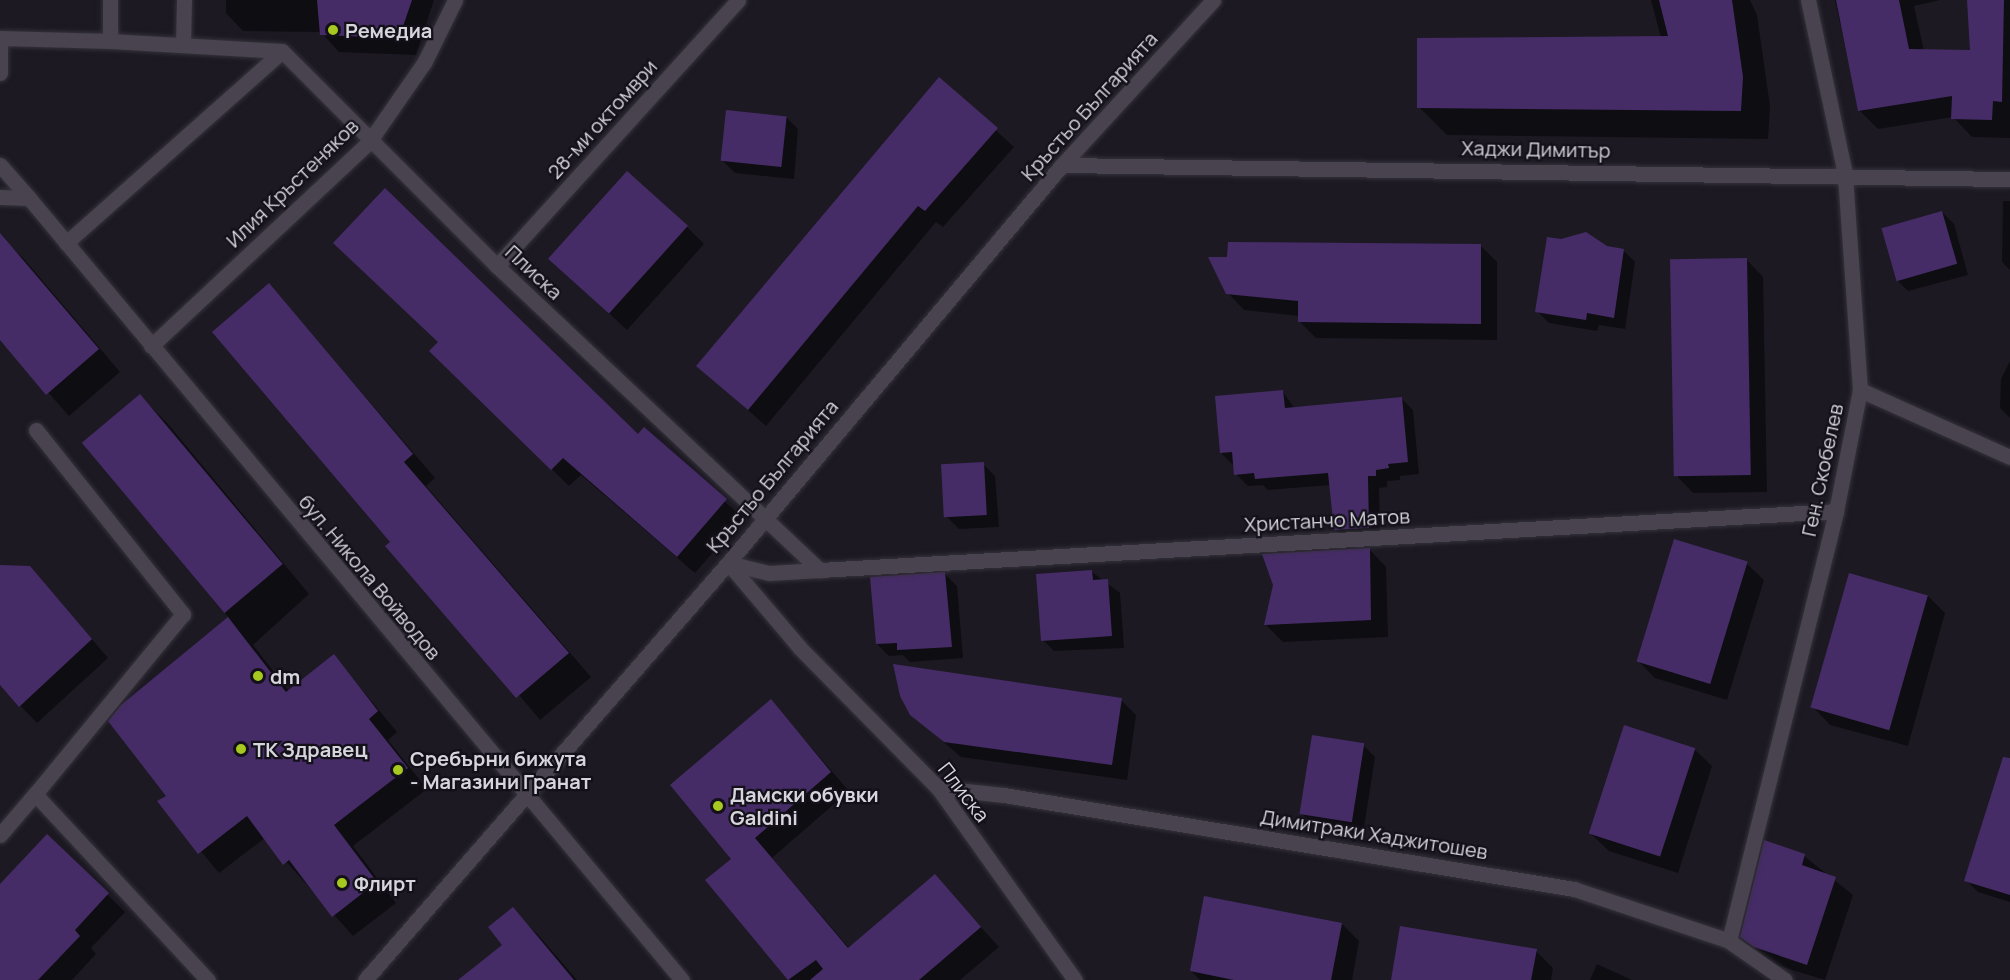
<!DOCTYPE html>
<html>
<head>
<meta charset="utf-8">
<style>
  body { margin:0 }
  #map { position:relative; width:2010px; height:980px; overflow:hidden; background:#1c1923; font-family:Manrope,sans-serif }
  div>[style] { position:absolute }
  .shadow>* { inset:0; background:#0007 }
  .building>* { inset:0; background:#462c67; transform-origin:0 0 }
  .roads { filter:drop-shadow(0 0 2px #35323a) drop-shadow(0 0 2px #35323a) }
  .service>* { height:15px; margin:-7.5px; padding:0 7.5px; transform-origin:7.5px; border-radius:7.5px; background:#48434f }
  .pedestrian>* { height:15px; margin:-7.5px; padding:0 7.5px; transform-origin:7.5px; border-radius:7.5px; background:#48434f }
  .minor>* { height:15px; margin:-7.5px; padding:0 7.5px; transform-origin:7.5px; border-radius:7.5px; background:#48434f }
  .dots>* { width:16px; height:16px; translate:-50% -50%; box-sizing:border-box; border:3px solid #13101a; border-radius:50% }
  span { translate:-50% -50%; white-space:nowrap; text-align:center; line-height:1.15; -webkit-text-stroke:4.5px #13101a; paint-order:stroke }
  .poi-label { font-size:20px; color:#d7d5dc; font-weight:700 }
  .left { translate:0 -50%; text-align:left }
  .street-label { font-size:20px; color:#d7d5dc }
</style>
</head>
<body>
<div id="map">
  <div class="shadow">
    <i style="clip-path:polygon(226px 0,434px 0,416px 55px,339px 52px,321px 32px,243px 31px,226px 13px)"></i>
    <i style="clip-path:polygon(1651px 0,1750px 0,1757px 15px,1770px 106px,1768px 139px,1447px 135px,1419px 107px,1661px 38px)"></i>
    <i style="clip-path:polygon(1835px 0,1940px 0,1914px 6px,1924px 51px,1972px 51px,1968px 0,2010px 0,2010px 138px,1972px 137px,1953px 117px,1878px 129px,1859px 110px)"></i>
    <i style="clip-path:polygon(940px 79px,1014px 147px,943px 227px,936px 222px,766px 426px,698px 366px)"></i>
    <i style="clip-path:polygon(786px 117px,798px 129px,794px 179px,735px 173px,723px 161px)"></i>
    <i style="clip-path:polygon(2003px 201px,2010px 201px,2010px 270px,2002px 262px)"></i>
    <i style="clip-path:polygon(1942px 212px,1954px 224px,1968px 275px,1908px 291px,1896px 279px)"></i>
    <i style="clip-path:polygon(687px 227px,704px 244px,627px 330px,550px 258px)"></i>
    <i style="clip-path:polygon(0 237px,24px 259px,120px 372px,69px 416px,0 338px)"></i>
    <i style="clip-path:polygon(1481px 246px,1497px 262px,1497px 340px,1316px 338px,1299px 321px,1299px 316px,1244px 310px,1228px 293px)"></i>
    <i style="clip-path:polygon(1606px 247px,1623px 250px,1635px 262px,1625px 329px,1599px 325px,1597px 331px,1549px 323px,1537px 311px)"></i>
    <i style="clip-path:polygon(1746px 259px,1763px 277px,1767px 492px,1693px 493px,1676px 475px)"></i>
    <i style="clip-path:polygon(269px 285px,435px 478px,426px 486px,591px 677px,540px 720px,392px 543px)"></i>
    <i style="clip-path:polygon(440px 342px,638px 436px,644px 429px,743px 518px,695px 573px,581px 475px,569px 486px,431px 351px)"></i>
    <i style="clip-path:polygon(2010px 361px,2010px 418px,2000px 408px,2001px 379px)"></i>
    <i style="clip-path:polygon(1283px 392px,1295px 409px,1401px 398px,1413px 410px,1419px 474px,1400px 476px,1400px 480px,1387px 481px,1387px 487px,1379px 488px,1380px 540px,1348px 542px,1336px 530px,1331px 485px,1268px 490px,1263px 485px,1248px 486px,1236px 474px,1233px 465px,1221px 453px)"></i>
    <i style="clip-path:polygon(140px 396px,168px 424px,309px 594px,253px 645px,289px 691px,334px 656px,397px 732px,388px 740px,427px 789px,353px 846px,396px 903px,353px 936px,265px 838px,219px 873px,160px 802px,168px 796px,229px 618px,85px 444px)"></i>
    <i style="clip-path:polygon(983px 464px,995px 476px,999px 527px,959px 529px,947px 517px)"></i>
    <i style="clip-path:polygon(1369px 549px,1386px 567px,1388px 637px,1283px 642px,1266px 625px)"></i>
    <i style="clip-path:polygon(1746px 563px,1764px 580px,1727px 700px,1655px 678px,1638px 661px)"></i>
    <i style="clip-path:polygon(0 567px,30px 567px,108px 658px,37px 723px,0 685px)"></i>
    <i style="clip-path:polygon(1092px 572px,1120px 593px,1124px 648px,1054px 651px,1042px 639px)"></i>
    <i style="clip-path:polygon(945px 574px,957px 586px,963px 658px,910px 662px,903px 655px,889px 656px,877px 644px)"></i>
    <i style="clip-path:polygon(1928px 596px,1945px 613px,1908px 746px,1830px 725px,1813px 707px)"></i>
    <i style="clip-path:polygon(1121px 700px,1136px 715px,1127px 780px,961px 757px,911px 714px)"></i>
    <i style="clip-path:polygon(771px 701px,849px 791px,772px 858px,850px 949px,935px 877px,999px 947px,960px 980px,790px 980px,707px 881px,733px 859px)"></i>
    <i style="clip-path:polygon(1363px 745px,1375px 757px,1363px 834px,1313px 825px,1301px 813px)"></i>
    <i style="clip-path:polygon(1694px 749px,1712px 766px,1678px 873px,1609px 851px,1591px 834px)"></i>
    <i style="clip-path:polygon(2010px 807px,2010px 902px,1978px 892px,1966px 880px)"></i>
    <i style="clip-path:polygon(47px 836px,125px 912px,91px 948px,96px 954px,72px 980px,0 980px,0 886px)"></i>
    <i style="clip-path:polygon(1804px 856px,1853px 895px,1825px 980px,1773px 964px,1742px 936px)"></i>
    <i style="clip-path:polygon(512px 909px,540px 937px,577px 980px,482px 980px,504px 945px)"></i>
    <i style="clip-path:polygon(1342px 924px,1359px 941px,1352px 980px,1200px 980px,1191px 971px)"></i>
    <i style="clip-path:polygon(1536px 951px,1553px 968px,1551px 980px,1393px 980px)"></i>
    <i style="clip-path:polygon(1597px 964px,1632px 980px,1590px 980px)"></i>
  </div>
  <div class="building">
    <i style="clip-path:polygon(317px 0,412px 0,399px 38px,320px 35px)"></i>
    <i style="clip-path:polygon(1659px 0,1732px 0,1743px 77px,1741px 111px,1417px 108px,1417px 38px,1668px 36px)"></i>
    <i style="clip-path:polygon(1836px 0,1899px 0,1909px 49px,1970px 50px,1967px 0,2004px 0,2002px 102px,1993px 101px,1992px 120px,1951px 119px,1952px 96px,1858px 111px)"></i>
    <i style="clip-path:polygon(939px 77px,998px 128px,925px 211px,918px 206px,748px 410px,696px 366px)"></i>
    <i style="left:726px;top:110px;width:61px;height:51px;rotate:6deg"></i>
    <i style="left:627px;top:171px;width:82px;height:118px;rotate:42deg"></i>
    <i style="clip-path:polygon(385px 188px,638px 434px,644px 427px,727px 499px,677px 557px,563px 458px,551px 470px,429px 351px,438px 342px,333px 243px)"></i>
    <i style="left:1942px;top:211px;width:55px;height:63px;rotate:74deg"></i>
    <i style="clip-path:polygon(1586px 232px,1607px 246px,1624px 249px,1614px 318px,1587px 313px,1586px 320px,1535px 312px,1547px 237px,1561px 239px)"></i>
    <i style="clip-path:polygon(0 233px,99px 349px,46px 395px,0 340px)"></i>
    <i style="clip-path:polygon(1228px 242px,1481px 244px,1481px 324px,1298px 322px,1298px 301px,1226px 294px,1208px 257px,1227px 257px)"></i>
    <i style="left:1747px;top:258px;width:217px;height:77px;rotate:89deg"></i>
    <i style="clip-path:polygon(269px 283px,413px 454px,404px 462px,569px 653px,516px 698px,385px 546px,390px 542px,212px 332px)"></i>
    <i style="clip-path:polygon(1283px 390px,1285px 408px,1402px 397px,1408px 462px,1388px 464px,1389px 468px,1376px 470px,1376px 476px,1368px 476px,1369px 528px,1334px 530px,1328px 473px,1255px 479px,1254px 473px,1234px 475px,1232px 452px,1220px 453px,1215px 396px)"></i>
    <i style="left:140px;top:394px;width:222px;height:76px;rotate:50deg"></i>
    <i style="left:984px;top:462px;width:53px;height:43px;rotate:87deg"></i>
    <i style="left:1674px;top:539px;width:77px;height:128px;rotate:17deg"></i>
    <i style="clip-path:polygon(1370px 548px,1371px 620px,1264px 625px,1273px 585px,1262px 554px)"></i>
    <i style="clip-path:polygon(0 565px,30px 566px,92px 639px,19px 707px,0 685px)"></i>
    <i style="clip-path:polygon(1092px 570px,1093px 580px,1108px 579px,1112px 636px,1041px 641px,1036px 574px)"></i>
    <i style="clip-path:polygon(945px 572px,952px 647px,897px 650px,897px 643px,876px 644px,870px 577px)"></i>
    <i style="left:1849px;top:573px;width:82px;height:140px;rotate:16deg"></i>
    <i style="clip-path:polygon(228px 617px,286px 692px,334px 654px,378px 711px,369px 719px,408px 768px,334px 825px,377px 882px,332px 917px,289px 860px,283px 865px,247px 816px,198px 854px,157px 801px,166px 796px,108px 721px,121px 705px)"></i>
    <i style="clip-path:polygon(893px 664px,1122px 698px,1112px 765px,944px 742px,910px 715px,900px 696px)"></i>
    <i style="clip-path:polygon(771px 699px,831px 772px,755px 838px,848px 948px,935px 874px,981px 927px,919px 980px,810px 980px,823px 969px,816px 960px,788px 980px,705px 880px,731px 859px,670px 785px)"></i>
    <i style="left:1624px;top:725px;width:75px;height:114px;rotate:18deg"></i>
    <i style="left:1312px;top:735px;width:53px;height:80px;rotate:9deg"></i>
    <i style="clip-path:polygon(2003px 757px,2010px 758px,2010px 895px,1964px 881px)"></i>
    <i style="clip-path:polygon(47px 834px,109px 893px,75px 930px,80px 936px,38px 980px,0 980px,0 884px)"></i>
    <i style="clip-path:polygon(1764px 840px,1805px 854px,1802px 865px,1836px 877px,1807px 965px,1754px 947px,1740px 937px)"></i>
    <i style="clip-path:polygon(1204px 896px,1342px 923px,1331px 980px,1234px 980px,1190px 971px)"></i>
    <i style="clip-path:polygon(513px 907px,574px 980px,458px 980px,502px 945px,488px 927px)"></i>
    <i style="clip-path:polygon(1400px 926px,1537px 949px,1531px 980px,1391px 980px)"></i>
  </div>
  <div class="roads">
    <div class="service">
      <i style="left:110px;top:0;width:41px;rotate:90deg"></i>
      <i style="left:110px;top:41px;width:172px;rotate:3.3deg"></i>
      <i style="left:183px;top:45px;width:45px;rotate:-88.7deg"></i>
    </div>
    <div class="pedestrian">
      <i style="left:0;top:38px;width:35px;rotate:90deg"></i>
      <i style="left:1px;top:38px;width:109px;rotate:1.6deg"></i>
      <i style="left:0;top:165px;width:44px;rotate:48.7deg"></i>
      <i style="left:29px;top:198px;width:29px;rotate:-178deg"></i>
      <i style="left:29px;top:198px;width:1019px;rotate:50.14deg"></i>
      <i style="left:66px;top:243px;width:289px;rotate:-41.6deg"></i>
      <i style="left:151px;top:346px;width:299px;rotate:-43.1deg"></i>
    </div>
    <div class="minor">
      <i style="left:282px;top:51px;width:304px;rotate:45deg"></i>
      <i style="left:497px;top:266px;width:444px;rotate:43.3deg"></i>
      <i style="left:820px;top:570px;width:1018px;rotate:-3.32deg"></i>
      <i style="left:369px;top:142px;width:98px;rotate:-55.3deg"></i>
      <i style="left:425px;top:61px;width:68px;rotate:-63.8deg"></i>
      <i style="left:1062px;top:165px;width:948px;rotate:0.85deg"></i>
      <i style="left:497px;top:266px;width:359px;rotate:-47.8deg"></i>
      <i style="left:1860px;top:390px;width:164px;rotate:24.1deg"></i>
      <i style="left:36px;top:430px;width:236px;rotate:51.4deg"></i>
      <i style="left:183px;top:614px;width:233px;rotate:129.4deg"></i>
      <i style="left:35px;top:794px;width:254px;rotate:47.1deg"></i>
      <i style="left:728px;top:563px;width:111px;rotate:49.7deg"></i>
      <i style="left:800px;top:648px;width:197px;rotate:45.4deg"></i>
      <i style="left:938px;top:788px;width:236px;rotate:54.5deg"></i>
      <i style="left:728px;top:563px;width:42px;rotate:13.7deg"></i>
      <i style="left:769px;top:573px;width:51px;rotate:-3.4deg"></i>
      <i style="left:938px;top:788px;width:66px;rotate:6.1deg"></i>
      <i style="left:1004px;top:795px;width:578px;rotate:9.36deg"></i>
      <i style="left:1574px;top:889px;width:163px;rotate:18.5deg"></i>
      <i style="left:1729px;top:941px;width:68px;rotate:34.9deg"></i>
      <i style="left:0;top:835px;width:54px;rotate:-49.5deg"></i>
      <i style="left:1729px;top:941px;width:443px;rotate:-76deg"></i>
      <i style="left:1836px;top:511px;width:123px;rotate:-78.8deg"></i>
      <i style="left:1860px;top:390px;width:217px;rotate:-94deg"></i>
      <i style="left:1845px;top:174px;width:178px;rotate:-102deg"></i>
      <i style="left:365px;top:980px;width:553px;rotate:-48.96deg"></i>
      <i style="left:728px;top:563px;width:520px;rotate:-50deg"></i>
      <i style="left:1062px;top:165px;width:224px;rotate:-47.5deg"></i>
    </div>
  </div>
  <div class="dots">
    <i style="left:333px;top:30px;background:#a6c821"></i>
    <i style="left:258px;top:676px;background:#a6c821"></i>
    <i style="left:241px;top:749px;background:#a6c821"></i>
    <i style="left:398px;top:770px;background:#a6c821"></i>
    <i style="left:718px;top:806px;background:#a6c821"></i>
    <i style="left:342px;top:883px;background:#a6c821"></i>
  </div>
  <div class="poi-label">
    <span class="left" style="left:345px;top:30px">Ремедиа</span>
    <span class="left" style="left:270px;top:676px">dm</span>
    <span class="left" style="left:253px;top:749px">ТК Здравец</span>
    <span class="left" style="left:410px;top:770px">Сребърни бижута<br>- Магазини Гранат</span>
    <span class="left" style="left:730px;top:806px">Дамски обувки<br>Galdini</span>
    <span class="left" style="left:354px;top:883px">Флирт</span>
  </div>
  <div class="street-label">
    <span style="left:1089px;top:106px;rotate:-48deg">Кръстьо Българията</span>
    <span style="left:602px;top:119px;rotate:-48deg">28-ми октомври</span>
    <span style="left:1536px;top:149px;rotate:1deg">Хаджи Димитър</span>
    <span style="left:292px;top:183px;rotate:-44deg">Илия Кръстеняков</span>
    <span style="left:534px;top:272px;rotate:43deg">Плиска</span>
    <span style="left:1822px;top:470px;rotate:-78deg">Ген. Скобелев</span>
    <span style="left:772px;top:476px;rotate:-50deg">Кръстьо Българията</span>
    <span style="left:1327px;top:520px;rotate:-3deg">Христанчо Матов</span>
    <span style="left:370px;top:577px;rotate:50deg">бул. Никола Войводов</span>
    <span style="left:964px;top:792px;rotate:52deg">Плиска</span>
    <span style="left:1374px;top:834px;rotate:9deg">Димитраки Хаджитошев</span>
  </div>
</div>
</body>
</html>
